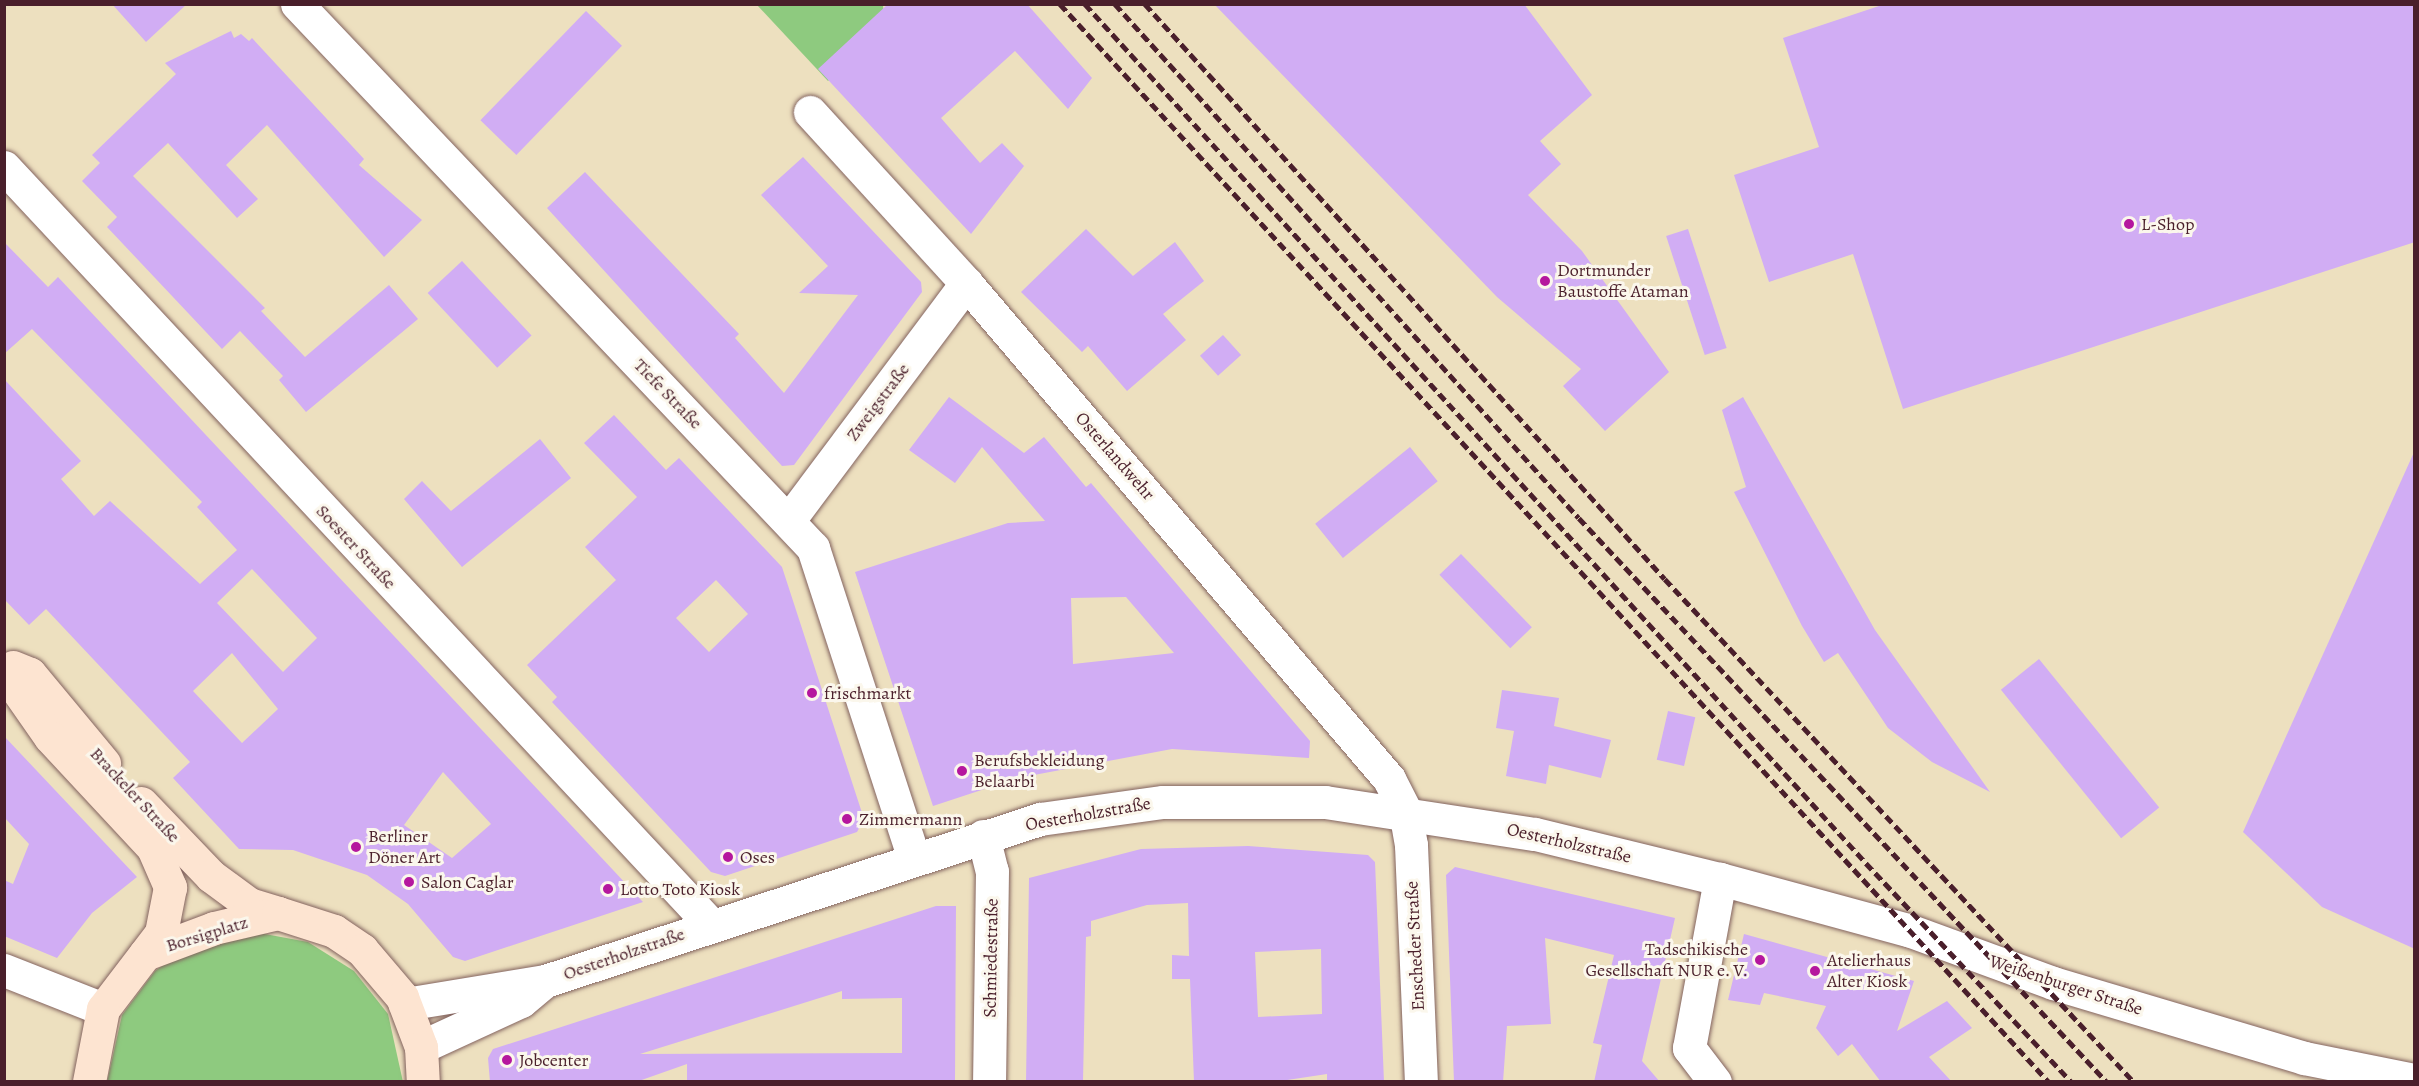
<!DOCTYPE html>
<html>
<head>
<meta charset="utf-8">
<style>
  body { margin:0 }
  #map { position:relative; width:2419px; height:1086px; overflow:hidden; background:#ede0bf; font-family:Alegreya,serif }
  div>[style] { position:absolute }
  .green>* { inset:0; background:#8eca7f }
  .building>* { inset:0; background:#d1adf4; transform-origin:0 0 }
  .roads { filter:drop-shadow(0 0 2px #83635f) drop-shadow(0 0 2px #83635f) }
  .minor>* { height:33px; margin:-16.5px; padding:0 16.5px; transform-origin:16.5px; border-radius:16.5px; background:#fff }
  .tertiary>* { height:33px; margin:-16.5px; padding:0 16.5px; transform-origin:16.5px; border-radius:16.5px; background:#fff }
  .secondary>* { height:33px; margin:-16.5px; padding:0 16.5px; transform-origin:16.5px; border-radius:16.5px; background:#fde4d1 }
  .rail>* { height:4.5px; margin-top:-2.25px; transform-origin:0; background:repeating-linear-gradient(90deg,#4a1f2b 0 9px,transparent 0 13.5px) }
  .dots>* { width:16px; height:16px; translate:-50% -50%; box-sizing:border-box; border:3px solid #fbf7ec; border-radius:50% }
  span { translate:-50% -50%; white-space:nowrap; text-align:center; line-height:1.15; -webkit-text-stroke:6px #fbf7ec; paint-order:stroke }
  .poi-label { font-size:18px; color:#4a1f2b }
  .left { translate:0 -50%; text-align:left }
  .right { translate:-100% -50%; text-align:right }
  .street-label { font-size:18px; color:#4a1f2b }
  .frame { position:absolute; inset:0; border:6px solid #4a1f2b; pointer-events:none }
</style>
</head>
<body>
<div id="map">
  <div class="green">
    <i style="clip-path:polygon(757px 5px,883px 5px,885px 28px,828px 81px)"></i>
    <i style="clip-path:polygon(254px 932px,308px 942px,354px 971px,388px 1014px,403px 1082px,107px 1082px,122px 1015px,155px 971px,177px 955px)"></i>
  </div>
  <div class="building">
    <i style="clip-path:polygon(112px 4px,187px 4px,146px 42px)"></i>
    <i style="clip-path:polygon(888px 4px,1027px 4px,1092px 78px,1068px 109px,1015px 51px,941px 118px,980px 163px,1002px 143px,1024px 166px,971px 234px,818px 69px)"></i>
    <i style="clip-path:polygon(1214px 4px,1524px 4px,1592px 95px,1540px 141px,1561px 164px,1528px 195px,1582px 251px,1669px 372px,1605px 431px,1563px 386px,1581px 369px,1497px 297px)"></i>
    <i style="clip-path:polygon(1885px 4px,2415px 4px,2415px 242px,1903px 409px,1853px 254px,1769px 282px,1734px 175px,1819px 147px,1783px 38px)"></i>
    <i style="left:586px;top:11px;width:50px;height:152px;rotate:44deg"></i>
    <i style="clip-path:polygon(231px 31px,234px 38px,241px 34px,249px 41px,252px 38px,364px 159px,359px 165px,422px 220px,384px 257px,267px 125px,226px 165px,258px 199px,237px 218px,168px 143px,133px 176px,265px 308px,261px 311px,305px 357px,389px 285px,418px 319px,306px 412px,279px 380px,283px 376px,240px 331px,222px 349px,107px 227px,117px 217px,82px 181px,100px 163px,92px 155px,176px 74px,165px 63px)"></i>
    <i style="clip-path:polygon(803px 157px,921px 282px,922px 292px,794px 465px,782px 466px,547px 208px,585px 172px,739px 334px,735px 338px,784px 393px,858px 295px,799px 293px,828px 266px,761px 195px)"></i>
    <i style="clip-path:polygon(1086px 229px,1133px 276px,1175px 242px,1204px 281px,1163px 314px,1186px 340px,1127px 391px,1088px 346px,1082px 352px,1021px 292px)"></i>
    <i style="left:1688px;top:229px;width:125px;height:23px;rotate:72deg"></i>
    <i style="clip-path:polygon(evenodd,4px 242px,48px 287px,58px 277px,643px 902px,465px 961px,453px 957px,408px 904px,367px 875px,293px 850px,239px 849px,173px 778px,190px 762px,46px 609px,29px 625px,4px 599px,4px 379px,81px 461px,61px 479px,94px 516px,110px 501px,200px 584px,237px 550px,197px 507px,202px 502px,32px 329px,4px 354px,4px 242px,252px 569px,317px 638px,283px 672px,217px 603px,252px 569px,4px 242px,232px 653px,278px 709px,242px 743px,193px 691px,232px 653px,4px 242px,443px 772px,491px 824px,452px 858px,404px 825px,443px 772px)"></i>
    <i style="left:462px;top:261px;width:102px;height:47px;rotate:47deg"></i>
    <i style="left:1223px;top:335px;width:27px;height:31px;rotate:48deg"></i>
    <i style="clip-path:polygon(evenodd,949px 397px,1024px 453px,1044px 437px,1086px 487px,1091px 483px,1310px 741px,1309px 758px,1172px 749px,1018px 778px,933px 806px,855px 572px,1008px 523px,1045px 521px,982px 447px,955px 483px,909px 450px,949px 397px,1126px 597px,1174px 653px,1073px 664px,1071px 598px,1126px 597px)"></i>
    <i style="clip-path:polygon(1743px 397px,1875px 630px,1990px 792px,1932px 762px,1888px 728px,1838px 653px,1824px 662px,1802px 626px,1734px 492px,1746px 487px,1722px 410px)"></i>
    <i style="clip-path:polygon(evenodd,614px 415px,666px 470px,679px 458px,782px 567px,864px 819px,857px 832px,725px 876px,711px 872px,552px 702px,557px 697px,527px 665px,616px 580px,585px 547px,637px 497px,584px 443px,614px 415px,716px 580px,748px 614px,709px 652px,676px 618px,716px 580px)"></i>
    <i style="clip-path:polygon(540px 439px,571px 478px,462px 567px,404px 499px,422px 481px,451px 511px)"></i>
    <i style="left:1410px;top:447px;width:44px;height:122px;rotate:51deg"></i>
    <i style="clip-path:polygon(2415px 450px,2415px 949px,2322px 907px,2243px 832px)"></i>
    <i style="left:1461px;top:554px;width:102px;height:30px;rotate:46deg"></i>
    <i style="left:2039px;top:659px;width:191px;height:49px;rotate:51deg"></i>
    <i style="clip-path:polygon(1502px 690px,1559px 698px,1554px 726px,1611px 740px,1601px 778px,1549px 765px,1546px 784px,1506px 776px,1514px 731px,1496px 728px)"></i>
    <i style="left:1668px;top:711px;width:28px;height:50px;rotate:13deg"></i>
    <i style="clip-path:polygon(4px 736px,137px 877px,92px 913px,57px 958px,4px 936px,4px 880px,13px 884px,29px 844px,4px 817px)"></i>
    <i style="clip-path:polygon(evenodd,1248px 846px,1368px 855px,1375px 862px,1384px 1082px,1327px 1082px,1327px 1074px,1274px 1082px,1194px 1082px,1190px 979px,1172px 979px,1172px 955px,1189px 956px,1188px 903px,1147px 905px,1091px 921px,1091px 936px,1086px 937px,1083px 1082px,1026px 1082px,1029px 878px,1141px 849px,1248px 846px,1321px 949px,1322px 1014px,1258px 1017px,1255px 952px,1321px 949px)"></i>
    <i style="clip-path:polygon(1455px 867px,1675px 918px,1642px 1061px,1660px 1082px,1594px 1082px,1602px 1045px,1593px 1043px,1614px 955px,1545px 938px,1551px 1024px,1507px 1026px,1503px 1082px,1454px 1082px,1446px 875px)"></i>
    <i style="clip-path:polygon(evenodd,936px 906px,956px 906px,955px 1082px,687px 1082px,687px 1064px,636px 1082px,490px 1082px,488px 1058px,493px 1049px,936px 906px,842px 991px,842px 999px,902px 998px,902px 1053px,640px 1054px,842px 991px)"></i>
    <i style="clip-path:polygon(1744px 934px,1914px 981px,1897px 1031px,1947px 1001px,1972px 1028px,1929px 1057px,1952px 1082px,1881px 1082px,1852px 1044px,1838px 1056px,1816px 1028px,1826px 1006px,1764px 993px,1760px 1005px,1728px 1000px)"></i>
  </div>
  <div class="roads">
    <div class="minor">
      <i style="left:297px;top:4px;width:750px;rotate:46.51deg"></i>
      <i style="left:813px;top:548px;width:327px;rotate:72deg"></i>
      <i style="left:810px;top:112px;width:231px;rotate:47.6deg"></i>
      <i style="left:966px;top:283px;width:652px;rotate:49.54deg"></i>
      <i style="left:1389px;top:779px;width:36px;rotate:63deg"></i>
      <i style="left:1405px;top:811px;width:35px;rotate:80deg"></i>
      <i style="left:1411px;top:845px;width:237px;rotate:87.6deg"></i>
      <i style="left:4px;top:167px;width:1037px;rotate:46.99deg"></i>
      <i style="left:789px;top:520px;width:296px;rotate:-53.2deg"></i>
      <i style="left:983px;top:836px;width:36px;rotate:76deg"></i>
      <i style="left:992px;top:871px;width:211px;rotate:90.8deg"></i>
      <i style="left:4px;top:970px;width:106px;rotate:21.5deg"></i>
      <i style="left:1715px;top:1082px;width:43px;rotate:-127.4deg"></i>
      <i style="left:1689px;top:1048px;width:172px;rotate:-79.6deg"></i>
    </div>
    <div class="tertiary">
      <i style="left:405px;top:1004px;width:142px;rotate:-9.3deg"></i>
      <i style="left:545px;top:981px;width:521px;rotate:-18.12deg"></i>
      <i style="left:1040px;top:819px;width:124px;rotate:-7.9deg"></i>
      <i style="left:1163px;top:802px;width:162px"></i>
      <i style="left:1325px;top:802px;width:212px;rotate:8.7deg"></i>
      <i style="left:1535px;top:834px;width:190px;rotate:13.7deg"></i>
      <i style="left:1720px;top:879px;width:195px;rotate:15.2deg"></i>
      <i style="left:1908px;top:930px;width:154px;rotate:20.1deg"></i>
      <i style="left:2053px;top:983px;width:262px;rotate:16.6deg"></i>
      <i style="left:2304px;top:1058px;width:112px;rotate:11.3deg"></i>
      <i style="left:421px;top:1047px;width:110px;rotate:-24.7deg"></i>
      <i style="left:521px;top:1001px;width:26px;rotate:-40deg"></i>
    </div>
    <div class="secondary">
      <i style="left:13px;top:667px;width:18px;rotate:22deg"></i>
      <i style="left:30px;top:674px;width:116px;rotate:50.3deg"></i>
      <i style="left:4px;top:671px;width:80px;rotate:55.1deg"></i>
      <i style="left:50px;top:737px;width:151px;rotate:47.1deg"></i>
      <i style="left:153px;top:848px;width:43px;rotate:66.4deg"></i>
      <i style="left:170px;top:887px;width:47px;rotate:101.1deg"></i>
      <i style="left:161px;top:933px;width:96px;rotate:127.3deg"></i>
      <i style="left:103px;top:1009px;width:74px;rotate:100.9deg"></i>
      <i style="left:141px;top:803px;width:101px;rotate:46.2deg"></i>
      <i style="left:211px;top:876px;width:47px;rotate:36.4deg"></i>
      <i style="left:249px;top:904px;width:30px;rotate:17deg"></i>
      <i style="left:145px;top:954px;width:74px;rotate:-20.6deg"></i>
      <i style="left:214px;top:928px;width:66px;rotate:-13.2deg"></i>
      <i style="left:278px;top:913px;width:59px;rotate:17.8deg"></i>
      <i style="left:334px;top:931px;width:34px;rotate:34deg"></i>
      <i style="left:362px;top:950px;width:62px;rotate:49.6deg"></i>
      <i style="left:402px;top:997px;width:53px;rotate:69.2deg"></i>
      <i style="left:421px;top:1047px;width:35px;rotate:87deg"></i>
    </div>
  </div>
  <div class="rail">
    <i style="left:1060px;top:4px;width:1463px;rotate:47.47deg"></i>
    <i style="left:1085px;top:4px;width:1161px;rotate:47.72deg"></i>
    <i style="left:1866px;top:863px;width:301px;rotate:46.8deg"></i>
    <i style="left:1115px;top:4px;width:692px;rotate:47.93deg"></i>
    <i style="left:1579px;top:518px;width:773px;rotate:46.89deg"></i>
    <i style="left:1145px;top:4px;width:775px;rotate:47.88deg"></i>
    <i style="left:1665px;top:579px;width:688px;rotate:47deg"></i>
  </div>
  <div class="dots">
    <i style="left:2129px;top:224px;background:#b5179e"></i>
    <i style="left:1545px;top:281px;background:#b5179e"></i>
    <i style="left:812px;top:693px;background:#b5179e"></i>
    <i style="left:962px;top:771px;background:#b5179e"></i>
    <i style="left:847px;top:819px;background:#b5179e"></i>
    <i style="left:356px;top:847px;background:#b5179e"></i>
    <i style="left:728px;top:857px;background:#b5179e"></i>
    <i style="left:409px;top:882px;background:#b5179e"></i>
    <i style="left:608px;top:889px;background:#b5179e"></i>
    <i style="left:1760px;top:960px;background:#b5179e"></i>
    <i style="left:1815px;top:971px;background:#b5179e"></i>
    <i style="left:507px;top:1060px;background:#b5179e"></i>
  </div>
  <div class="poi-label">
    <span class="left" style="left:2141px;top:224px">L-Shop</span>
    <span class="left" style="left:1557px;top:281px">Dortmunder<br>Baustoffe Ataman</span>
    <span class="left" style="left:824px;top:693px">frischmarkt</span>
    <span class="left" style="left:974px;top:771px">Berufsbekleidung<br>Belaarbi</span>
    <span class="left" style="left:859px;top:819px">Zimmermann</span>
    <span class="left" style="left:368px;top:847px">Berliner<br>Döner Art</span>
    <span class="left" style="left:740px;top:857px">Oses</span>
    <span class="left" style="left:421px;top:882px">Salon Caglar</span>
    <span class="left" style="left:620px;top:889px">Lotto Toto Kiosk</span>
    <span class="right" style="left:1748px;top:960px">Tadschikische<br>Gesellschaft NUR e. V.</span>
    <span class="left" style="left:1827px;top:971px">Atelierhaus<br>Alter Kiosk</span>
    <span class="left" style="left:519px;top:1060px">Jobcenter</span>
  </div>
  <div class="street-label">
    <span style="left:668px;top:394px;rotate:46deg">Tiefe Straße</span>
    <span style="left:878px;top:402px;rotate:-53deg">Zweigstraße</span>
    <span style="left:1115px;top:456px;rotate:49deg">Osterlandwehr</span>
    <span style="left:356px;top:547px;rotate:47deg">Soester Straße</span>
    <span style="left:135px;top:795px;rotate:47deg">Brackeler Straße</span>
    <span style="left:1088px;top:814px;rotate:-10deg">Oesterholzstraße</span>
    <span style="left:1569px;top:843px;rotate:13deg">Oesterholzstraße</span>
    <span style="left:207px;top:934px;rotate:-17deg">Borsigplatz</span>
    <span style="left:1415px;top:946px;rotate:-93deg">Enscheder Straße</span>
    <span style="left:624px;top:954px;rotate:-19deg">Oesterholzstraße</span>
    <span style="left:991px;top:958px;rotate:-89deg">Schmiedestraße</span>
    <span style="left:2066px;top:985px;rotate:18deg">Weißenburger Straße</span>
  </div>
  <div class="frame"></div>
</div>
</body>
</html>
